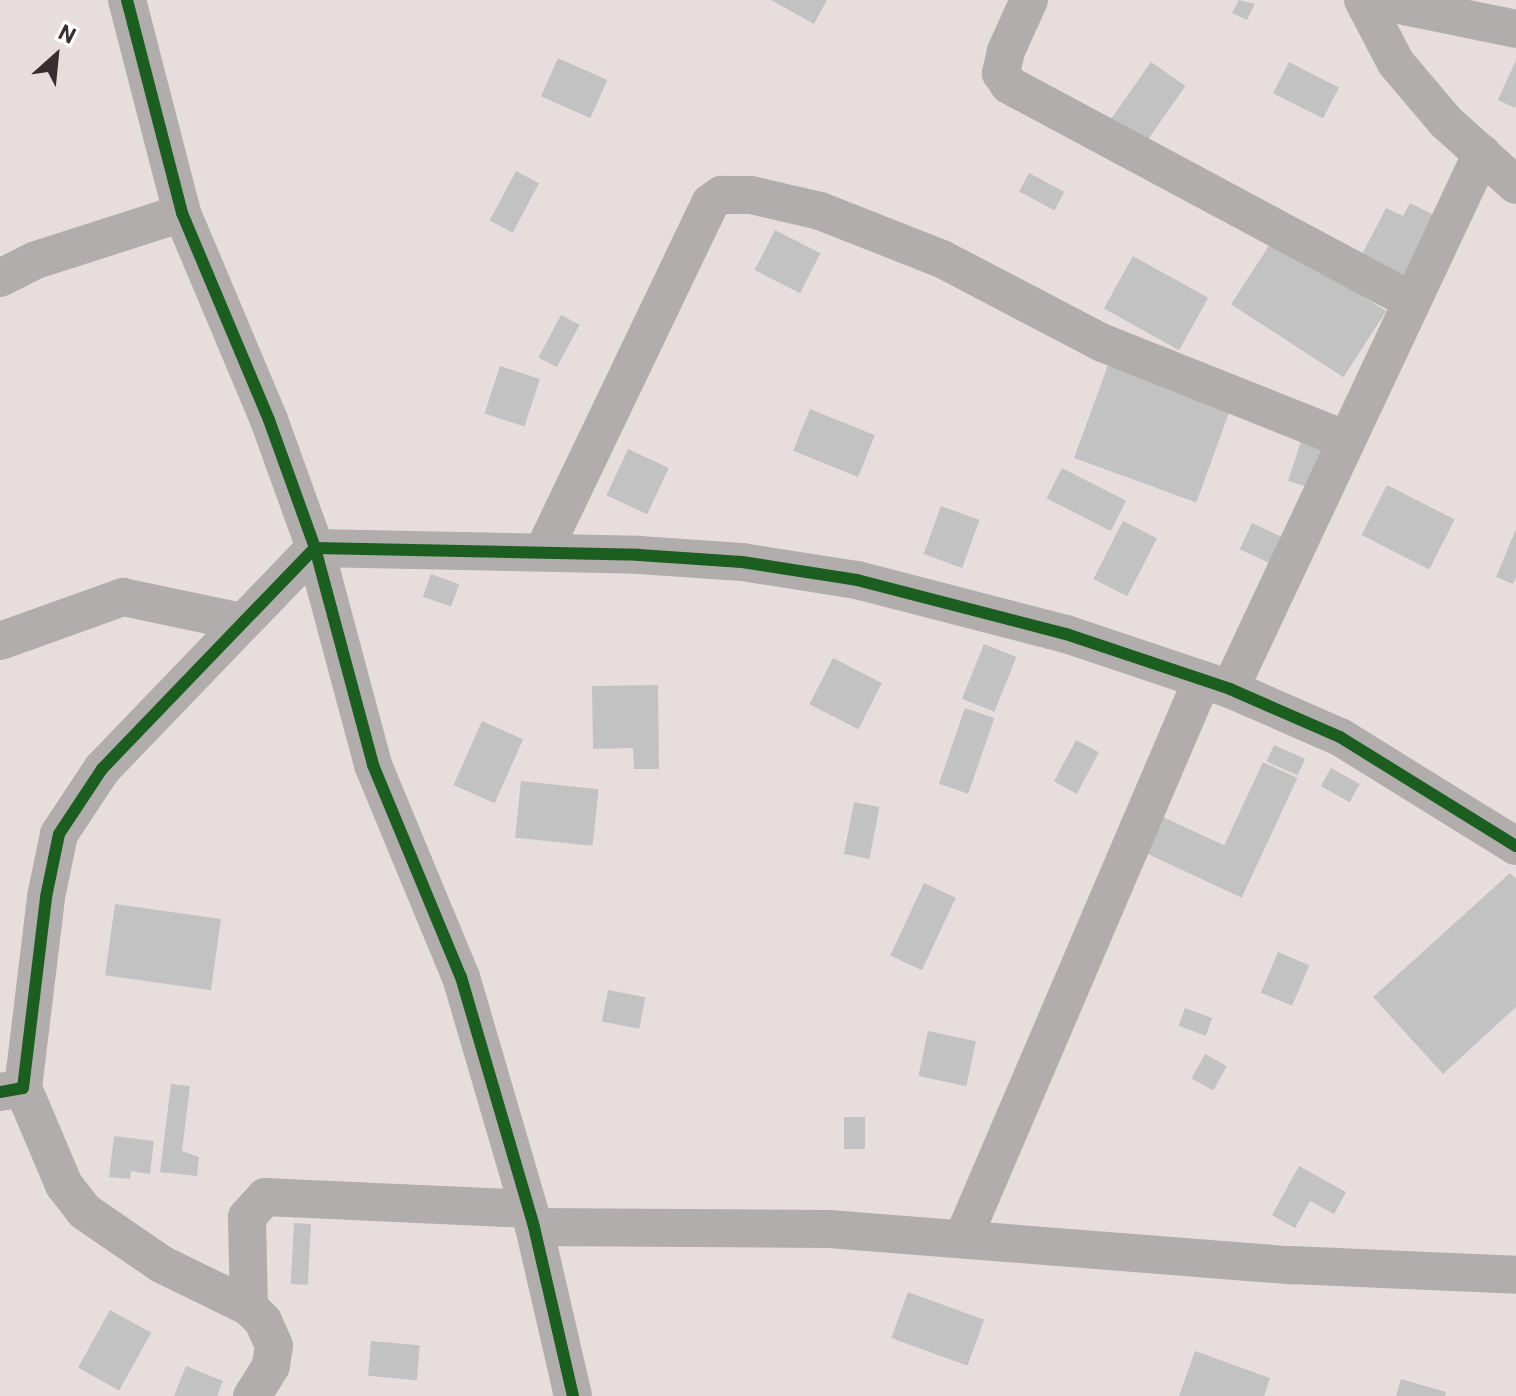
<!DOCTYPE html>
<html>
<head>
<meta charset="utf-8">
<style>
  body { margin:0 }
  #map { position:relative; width:1516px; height:1396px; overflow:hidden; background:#e8dddd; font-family:Roboto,sans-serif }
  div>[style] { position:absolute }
  .building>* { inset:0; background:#c3c2c2; transform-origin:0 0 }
  .minor>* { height:38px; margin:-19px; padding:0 19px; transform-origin:19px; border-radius:19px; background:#b1adad }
  .cycleway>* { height:12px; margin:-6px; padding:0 6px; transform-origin:6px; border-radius:6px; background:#1b5e20 }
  span { translate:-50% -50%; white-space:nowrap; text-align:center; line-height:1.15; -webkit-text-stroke:8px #fff; paint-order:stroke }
  .north { position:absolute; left:16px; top:16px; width:80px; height:80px; -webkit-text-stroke:6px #fff; paint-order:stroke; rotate:27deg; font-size:22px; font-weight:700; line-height:32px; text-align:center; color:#362e2f }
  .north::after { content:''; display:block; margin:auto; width:28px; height:36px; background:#362e2f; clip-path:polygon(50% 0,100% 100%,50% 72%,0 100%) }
</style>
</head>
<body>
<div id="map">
  <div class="building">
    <i style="clip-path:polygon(771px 0,827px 0,814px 24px)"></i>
    <i style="clip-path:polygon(1239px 0,1255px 4px,1247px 20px,1232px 13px)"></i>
    <i style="left:558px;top:58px;width:54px;height:42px;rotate:24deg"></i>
    <i style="clip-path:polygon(1516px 60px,1516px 105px,1515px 108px,1498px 100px)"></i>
    <i style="left:1151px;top:62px;width:42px;height:70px;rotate:35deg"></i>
    <i style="left:1289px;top:62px;width:56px;height:35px;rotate:27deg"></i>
    <i style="left:516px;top:171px;width:26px;height:56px;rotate:28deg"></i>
    <i style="left:1029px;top:173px;width:40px;height:21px;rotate:28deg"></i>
    <i style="clip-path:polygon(1410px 203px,1440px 218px,1409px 293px,1356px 266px,1386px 208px,1403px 216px)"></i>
    <i style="left:775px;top:230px;width:51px;height:45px;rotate:27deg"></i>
    <i style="left:1274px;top:238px;width:134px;height:79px;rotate:33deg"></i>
    <i style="left:1133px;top:256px;width:86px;height:60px;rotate:29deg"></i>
    <i style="left:561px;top:315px;width:21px;height:48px;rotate:28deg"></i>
    <i style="left:1108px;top:365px;width:130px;height:99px;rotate:20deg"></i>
    <i style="left:500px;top:366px;width:42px;height:50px;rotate:18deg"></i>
    <i style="left:810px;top:409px;width:70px;height:45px;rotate:22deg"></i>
    <i style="left:1302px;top:438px;width:28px;height:45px;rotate:18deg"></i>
    <i style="left:628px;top:449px;width:45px;height:51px;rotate:25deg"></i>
    <i style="left:1062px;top:468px;width:72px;height:34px;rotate:27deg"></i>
    <i style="left:1387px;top:485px;width:76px;height:56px;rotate:27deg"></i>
    <i style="left:941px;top:506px;width:41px;height:51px;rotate:20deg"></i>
    <i style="left:1123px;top:521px;width:38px;height:65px;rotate:27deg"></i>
    <i style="left:1252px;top:523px;width:44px;height:29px;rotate:25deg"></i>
    <i style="clip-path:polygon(1516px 529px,1516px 577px,1513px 584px,1496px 577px)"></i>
    <i style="left:431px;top:574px;width:30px;height:24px;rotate:20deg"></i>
    <i style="left:984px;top:644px;width:35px;height:59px;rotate:22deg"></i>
    <i style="left:833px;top:658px;width:55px;height:52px;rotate:27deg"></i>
    <i style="clip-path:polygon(658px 685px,659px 769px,634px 769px,633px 748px,593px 749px,592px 686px)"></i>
    <i style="left:965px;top:708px;width:31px;height:80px;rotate:19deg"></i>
    <i style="left:482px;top:721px;width:45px;height:70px;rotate:24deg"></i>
    <i style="left:1076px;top:740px;width:26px;height:47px;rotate:28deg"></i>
    <i style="left:1274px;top:745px;width:34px;height:18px;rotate:24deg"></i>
    <i style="left:1263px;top:762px;width:38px;height:132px;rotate:25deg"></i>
    <i style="left:1331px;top:768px;width:33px;height:21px;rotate:29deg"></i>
    <i style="left:521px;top:781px;width:78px;height:57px;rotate:6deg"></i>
    <i style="left:854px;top:802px;width:26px;height:53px;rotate:11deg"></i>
    <i style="left:1161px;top:816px;width:70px;height:40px;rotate:25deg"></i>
    <i style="clip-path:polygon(1510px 873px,1516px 879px,1516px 1007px,1443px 1074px,1373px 997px)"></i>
    <i style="left:924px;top:883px;width:35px;height:80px;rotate:25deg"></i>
    <i style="left:115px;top:904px;width:107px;height:72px;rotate:8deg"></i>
    <i style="left:1278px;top:952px;width:34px;height:44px;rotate:23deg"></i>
    <i style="left:608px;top:990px;width:38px;height:32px;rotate:11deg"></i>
    <i style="left:1185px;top:1008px;width:29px;height:19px;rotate:20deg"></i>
    <i style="left:928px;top:1031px;width:49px;height:46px;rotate:12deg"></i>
    <i style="left:1205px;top:1054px;width:25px;height:28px;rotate:29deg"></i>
    <i style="clip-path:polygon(171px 1084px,190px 1086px,182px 1151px,199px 1157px,197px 1176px,160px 1172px)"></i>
    <i style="left:844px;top:1117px;width:21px;height:32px"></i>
    <i style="clip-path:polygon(114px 1136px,154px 1141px,150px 1174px,131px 1171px,130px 1179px,109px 1177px)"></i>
    <i style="clip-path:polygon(1299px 1166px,1346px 1192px,1334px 1214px,1310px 1201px,1295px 1228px,1272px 1215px)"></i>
    <i style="left:294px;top:1223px;width:17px;height:61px;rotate:3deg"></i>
    <i style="left:908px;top:1292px;width:81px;height:49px;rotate:20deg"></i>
    <i style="left:110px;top:1310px;width:47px;height:66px;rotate:29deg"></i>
    <i style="left:371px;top:1341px;width:49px;height:35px;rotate:5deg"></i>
    <i style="clip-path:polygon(1195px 1351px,1270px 1378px,1264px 1396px,1179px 1396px)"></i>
    <i style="clip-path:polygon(186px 1366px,223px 1381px,217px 1396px,174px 1396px)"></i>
    <i style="clip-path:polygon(1401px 1379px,1446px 1392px,1445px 1396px,1396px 1396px)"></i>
  </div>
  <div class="minor">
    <i style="left:127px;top:0;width:220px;rotate:75.5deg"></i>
    <i style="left:182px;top:213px;width:225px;rotate:67.2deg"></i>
    <i style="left:269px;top:420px;width:136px;rotate:70.2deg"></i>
    <i style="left:315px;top:548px;width:225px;rotate:75deg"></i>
    <i style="left:373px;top:765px;width:230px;rotate:67.5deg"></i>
    <i style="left:461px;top:977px;width:260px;rotate:73.7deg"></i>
    <i style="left:534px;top:1227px;width:173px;rotate:77deg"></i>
    <i style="left:1029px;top:0;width:56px;rotate:114.3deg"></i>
    <i style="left:1006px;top:51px;width:23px;rotate:103deg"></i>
    <i style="left:1001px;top:73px;width:14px;rotate:56deg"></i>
    <i style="left:1009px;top:85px;width:455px;rotate:28.2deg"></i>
    <i style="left:1363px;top:0;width:71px;rotate:62.4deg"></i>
    <i style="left:1396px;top:63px;width:77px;rotate:49.7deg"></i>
    <i style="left:1446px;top:122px;width:94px;rotate:42deg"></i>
    <i style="left:1374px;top:0;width:145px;rotate:11.5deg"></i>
    <i style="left:0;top:278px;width:40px;rotate:-26.6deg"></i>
    <i style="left:36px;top:260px;width:153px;rotate:-17.8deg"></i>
    <i style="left:543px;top:552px;width:387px;rotate:-64.4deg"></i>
    <i style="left:710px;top:203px;width:14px;rotate:-36deg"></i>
    <i style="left:721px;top:195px;width:30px"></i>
    <i style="left:751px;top:195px;width:71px;rotate:13.1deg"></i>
    <i style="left:820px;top:211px;width:131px;rotate:21.5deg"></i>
    <i style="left:942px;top:259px;width:182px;rotate:27.6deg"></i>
    <i style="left:1103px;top:343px;width:259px;rotate:21.7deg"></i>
    <i style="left:0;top:641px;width:131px;rotate:-19.7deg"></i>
    <i style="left:123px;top:597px;width:122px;rotate:11.9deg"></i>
    <i style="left:1230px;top:689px;width:592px;rotate:-64.82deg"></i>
    <i style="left:23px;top:1088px;width:105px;rotate:67.1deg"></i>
    <i style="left:64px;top:1185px;width:33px;rotate:52deg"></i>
    <i style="left:84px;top:1211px;width:93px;rotate:34.5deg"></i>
    <i style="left:161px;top:1264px;width:98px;rotate:26deg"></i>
    <i style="left:249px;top:1307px;width:20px;rotate:45deg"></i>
    <i style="left:263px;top:1321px;width:27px;rotate:66deg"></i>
    <i style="left:274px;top:1346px;width:20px;rotate:99deg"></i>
    <i style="left:271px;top:1366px;width:36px;rotate:122deg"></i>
    <i style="left:0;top:1092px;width:23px;rotate:-10deg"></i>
    <i style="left:23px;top:1088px;width:192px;rotate:-83.1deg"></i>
    <i style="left:46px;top:897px;width:64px;rotate:-78.3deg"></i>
    <i style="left:59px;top:834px;width:78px;rotate:-56.5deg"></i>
    <i style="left:102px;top:769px;width:307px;rotate:-46.1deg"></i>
    <i style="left:315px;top:548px;width:324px;rotate:1.2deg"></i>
    <i style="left:639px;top:555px;width:103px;rotate:3.9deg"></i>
    <i style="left:742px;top:562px;width:116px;rotate:8.9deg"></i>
    <i style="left:857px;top:580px;width:216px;rotate:14.5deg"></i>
    <i style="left:1066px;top:634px;width:173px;rotate:18.5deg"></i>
    <i style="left:1230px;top:689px;width:120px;rotate:23.6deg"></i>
    <i style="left:1340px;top:737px;width:207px;rotate:31.8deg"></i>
    <i style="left:534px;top:1227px;width:295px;rotate:0.4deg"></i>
    <i style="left:829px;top:1229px;width:463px;rotate:4.5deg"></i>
    <i style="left:1291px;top:1265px;width:225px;rotate:2.5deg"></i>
    <i style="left:964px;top:1236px;width:605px;rotate:-66.83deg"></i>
    <i style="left:249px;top:1307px;width:90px;rotate:-91.3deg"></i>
    <i style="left:247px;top:1217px;width:27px;rotate:-48deg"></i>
    <i style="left:265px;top:1197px;width:264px;rotate:2.6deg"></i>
  </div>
  <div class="cycleway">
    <i style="left:127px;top:0;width:220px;rotate:75.5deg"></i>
    <i style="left:182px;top:213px;width:225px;rotate:67.2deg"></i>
    <i style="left:269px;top:420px;width:136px;rotate:70.2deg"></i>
    <i style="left:315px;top:548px;width:225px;rotate:75deg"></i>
    <i style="left:373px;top:765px;width:230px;rotate:67.5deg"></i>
    <i style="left:461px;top:977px;width:260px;rotate:73.7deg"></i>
    <i style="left:534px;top:1227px;width:173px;rotate:77deg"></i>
    <i style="left:0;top:1092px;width:23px;rotate:-10deg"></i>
    <i style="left:23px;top:1088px;width:192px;rotate:-83.1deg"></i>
    <i style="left:46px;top:897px;width:64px;rotate:-78.3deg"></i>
    <i style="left:59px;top:834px;width:78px;rotate:-56.5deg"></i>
    <i style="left:102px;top:769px;width:307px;rotate:-46.1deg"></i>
    <i style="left:315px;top:548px;width:324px;rotate:1.2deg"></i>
    <i style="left:639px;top:555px;width:103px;rotate:3.9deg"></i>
    <i style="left:742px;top:562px;width:116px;rotate:8.9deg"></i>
    <i style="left:857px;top:580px;width:216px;rotate:14.5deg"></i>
    <i style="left:1066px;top:634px;width:173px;rotate:18.5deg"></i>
    <i style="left:1230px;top:689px;width:120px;rotate:23.6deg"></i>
    <i style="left:1340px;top:737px;width:207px;rotate:31.8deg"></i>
  </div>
  <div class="north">N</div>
</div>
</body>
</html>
